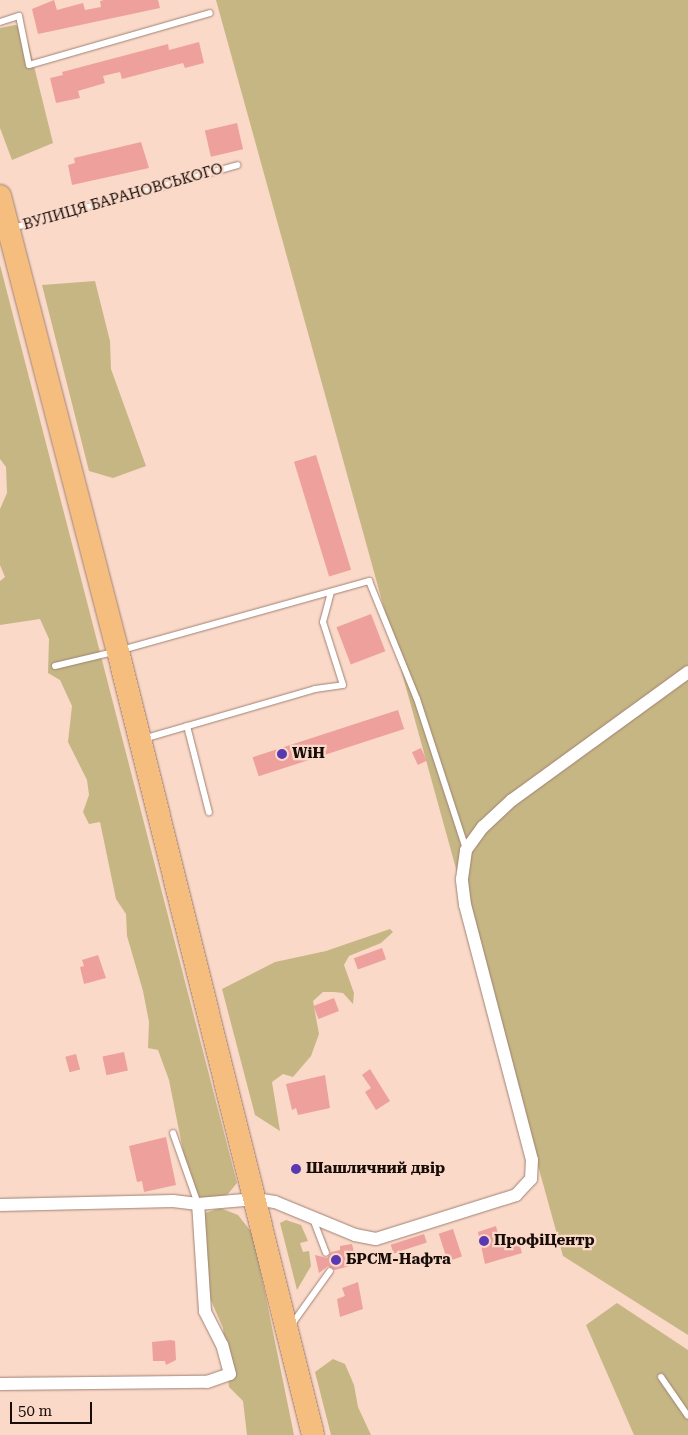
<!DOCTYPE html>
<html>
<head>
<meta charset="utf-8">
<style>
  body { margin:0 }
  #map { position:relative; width:688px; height:1435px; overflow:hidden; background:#fad9c9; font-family:"Roboto Serif",serif }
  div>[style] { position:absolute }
  .green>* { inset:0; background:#c6b684 }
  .building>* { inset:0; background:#eda09c; transform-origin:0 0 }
  .roads { filter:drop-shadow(0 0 1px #a08274) drop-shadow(0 0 1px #a08274) }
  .lane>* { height:6px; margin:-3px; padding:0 3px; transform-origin:3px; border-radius:3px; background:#fff }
  .street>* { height:12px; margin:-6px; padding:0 6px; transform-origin:6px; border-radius:6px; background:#fff }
  .highway>* { height:22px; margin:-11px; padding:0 11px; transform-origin:11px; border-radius:11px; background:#f6be7e }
  .dots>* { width:14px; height:14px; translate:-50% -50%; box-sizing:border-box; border:2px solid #fad9c9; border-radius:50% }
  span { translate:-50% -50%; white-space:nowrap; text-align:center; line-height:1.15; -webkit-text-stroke:4.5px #fad9c9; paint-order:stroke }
  .street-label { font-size:15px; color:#170c07 }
  .poi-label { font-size:15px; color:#170c07; font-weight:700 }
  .left { translate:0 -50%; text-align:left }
  .scale { position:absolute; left:10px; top:1402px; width:82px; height:22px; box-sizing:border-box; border:2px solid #170c07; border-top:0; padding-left:6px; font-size:15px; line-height:18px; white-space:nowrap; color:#170c07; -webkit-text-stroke:4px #fad9c9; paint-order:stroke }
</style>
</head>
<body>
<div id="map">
  <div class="green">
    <i style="clip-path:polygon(216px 0,688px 0,688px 1335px,563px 1256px)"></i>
    <i style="clip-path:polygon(15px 25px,22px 27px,29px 46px,53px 143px,12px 160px,0 128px,0 28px)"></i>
    <i style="clip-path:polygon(0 265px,237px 1183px,227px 1195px,203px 1202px,192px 1196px,169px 1080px,158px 1050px,148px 1048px,149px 1022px,143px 991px,127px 936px,126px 914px,116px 899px,100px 822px,89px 824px,83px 812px,89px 795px,87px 780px,68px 742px,72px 706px,60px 680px,48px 673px,49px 639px,40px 619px,0 625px,0 581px,5px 577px,0 565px,0 509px,7px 493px,6px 467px,0 459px)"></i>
    <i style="clip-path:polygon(95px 281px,110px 341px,111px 369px,146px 466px,113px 478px,89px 471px,42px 285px)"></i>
    <i style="clip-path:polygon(390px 929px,393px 932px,381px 943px,349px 956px,344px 965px,354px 993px,353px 1004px,343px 993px,334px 992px,323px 992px,313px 1001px,319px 1034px,311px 1056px,293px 1077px,283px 1074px,272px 1082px,280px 1131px,255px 1115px,222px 989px,275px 962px,326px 951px)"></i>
    <i style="clip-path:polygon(220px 1208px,238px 1215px,253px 1234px,294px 1435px,247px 1435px,243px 1401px,229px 1387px,223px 1328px,203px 1282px,196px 1221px,205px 1213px)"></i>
    <i style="clip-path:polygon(286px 1220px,301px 1225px,308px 1241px,300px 1243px,303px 1252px,309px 1251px,311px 1266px,297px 1290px,280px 1223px)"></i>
    <i style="clip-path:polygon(617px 1303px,688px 1350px,688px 1435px,634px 1435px,586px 1325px)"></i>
    <i style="clip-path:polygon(333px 1359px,345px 1364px,354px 1385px,358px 1407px,371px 1435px,331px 1435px,315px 1372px)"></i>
  </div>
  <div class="building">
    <i style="clip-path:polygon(54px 0,57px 10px,83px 3px,85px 10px,101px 7px,100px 1px,104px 0,158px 0,160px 8px,38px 34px,32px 9px)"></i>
    <i style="clip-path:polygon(199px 42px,204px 63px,185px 68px,183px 63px,122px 79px,120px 72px,103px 76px,105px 83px,78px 91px,80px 98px,56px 103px,50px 78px,63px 75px,62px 72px,168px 44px,169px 50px)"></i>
    <i style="left:237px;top:123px;width:27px;height:33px;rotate:77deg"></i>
    <i style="clip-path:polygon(141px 142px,149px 168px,72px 185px,68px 165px,75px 163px,74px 158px)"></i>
    <i style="left:316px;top:455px;width:120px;height:23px;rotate:73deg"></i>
    <i style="left:371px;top:614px;width:40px;height:37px;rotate:69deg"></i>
    <i style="left:398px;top:710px;width:20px;height:153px;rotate:72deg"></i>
    <i style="left:421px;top:748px;width:14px;height:10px;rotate:65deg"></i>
    <i style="left:382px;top:948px;width:12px;height:30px;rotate:70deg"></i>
    <i style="clip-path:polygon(98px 955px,106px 978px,84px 984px,80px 967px,84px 966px,82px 960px)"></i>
    <i style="left:334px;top:998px;width:14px;height:22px;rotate:69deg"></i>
    <i style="left:124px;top:1052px;width:19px;height:22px;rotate:78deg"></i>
    <i style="left:76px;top:1054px;width:16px;height:11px;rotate:75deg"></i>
    <i style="clip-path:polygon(370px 1069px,390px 1101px,376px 1110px,365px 1092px,371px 1088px,362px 1075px)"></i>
    <i style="clip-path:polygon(325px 1075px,330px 1108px,298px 1115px,296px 1108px,292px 1110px,286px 1084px)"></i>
    <i style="clip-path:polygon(166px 1137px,176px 1185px,144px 1192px,142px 1181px,137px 1182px,129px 1146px)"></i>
    <i style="clip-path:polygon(496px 1226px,500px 1243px,518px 1239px,522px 1253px,485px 1264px,478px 1232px)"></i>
    <i style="left:453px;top:1229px;width:29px;height:15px;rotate:72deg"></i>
    <i style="left:424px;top:1234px;width:9px;height:35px;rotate:72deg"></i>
    <i style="clip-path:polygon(352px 1244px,357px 1264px,335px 1270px,328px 1266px,319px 1273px,315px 1255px,327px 1258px,331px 1252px,340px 1250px,340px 1246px)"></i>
    <i style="clip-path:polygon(358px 1282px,363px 1309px,340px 1317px,337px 1299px,345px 1296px,342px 1288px)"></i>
    <i style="clip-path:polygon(171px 1340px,175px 1341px,176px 1360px,166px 1365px,165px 1361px,153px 1361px,152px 1342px)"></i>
  </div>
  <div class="roads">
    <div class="lane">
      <i style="left:0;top:22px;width:20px;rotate:-18deg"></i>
      <i style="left:19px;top:16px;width:50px;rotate:78.5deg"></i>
      <i style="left:29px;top:65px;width:188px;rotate:-16deg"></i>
      <i style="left:12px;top:228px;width:234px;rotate:-15.6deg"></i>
      <i style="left:55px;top:666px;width:65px;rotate:-13.4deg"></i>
      <i style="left:118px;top:651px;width:261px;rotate:-15.6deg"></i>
      <i style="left:369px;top:581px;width:127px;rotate:67.9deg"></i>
      <i style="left:417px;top:699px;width:158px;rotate:71.9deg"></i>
      <i style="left:187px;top:726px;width:89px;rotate:75.7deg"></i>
      <i style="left:143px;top:739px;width:179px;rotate:-16.2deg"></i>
      <i style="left:315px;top:689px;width:28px;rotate:-8deg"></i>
      <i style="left:343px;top:685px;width:66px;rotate:-107.6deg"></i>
      <i style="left:323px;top:622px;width:30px;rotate:-75deg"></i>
      <i style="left:173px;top:1133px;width:75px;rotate:70.6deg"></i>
      <i style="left:313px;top:1219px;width:36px;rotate:69deg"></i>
      <i style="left:292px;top:1324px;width:65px;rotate:-54.4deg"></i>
      <i style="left:661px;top:1377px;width:47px;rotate:55.3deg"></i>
    </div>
    <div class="street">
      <i style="left:0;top:1205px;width:173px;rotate:-1.3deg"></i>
      <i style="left:173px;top:1201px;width:25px;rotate:7deg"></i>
      <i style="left:198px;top:1204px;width:58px;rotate:-4.9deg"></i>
      <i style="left:256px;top:1199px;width:19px;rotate:9deg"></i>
      <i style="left:275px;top:1202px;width:87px;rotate:22.4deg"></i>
      <i style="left:355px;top:1235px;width:21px;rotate:11deg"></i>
      <i style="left:376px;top:1239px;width:147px;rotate:-17.4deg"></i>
      <i style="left:516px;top:1195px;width:22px;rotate:-47deg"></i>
      <i style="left:531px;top:1179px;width:19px;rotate:-87deg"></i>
      <i style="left:532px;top:1160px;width:264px;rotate:-104.7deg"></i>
      <i style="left:465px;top:905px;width:26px;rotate:-97deg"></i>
      <i style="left:462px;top:879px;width:29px;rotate:-82deg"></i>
      <i style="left:466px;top:850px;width:29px;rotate:-54deg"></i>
      <i style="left:483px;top:827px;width:40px;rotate:-43deg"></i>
      <i style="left:512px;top:800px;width:218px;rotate:-36deg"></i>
      <i style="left:0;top:1384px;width:207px;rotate:-0.6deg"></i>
      <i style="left:207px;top:1382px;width:24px;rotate:-19deg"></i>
      <i style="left:230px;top:1374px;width:30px;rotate:-105deg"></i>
      <i style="left:222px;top:1345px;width:38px;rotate:-117deg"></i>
      <i style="left:205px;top:1311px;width:107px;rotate:-93.7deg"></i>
    </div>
    <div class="highway">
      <i style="left:0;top:196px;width:470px;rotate:75.5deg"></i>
      <i style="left:118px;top:651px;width:808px;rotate:76.03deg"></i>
    </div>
  </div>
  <div class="dots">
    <i style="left:282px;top:754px;background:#5939b1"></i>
    <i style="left:296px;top:1169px;background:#5939b1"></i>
    <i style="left:484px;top:1241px;background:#5939b1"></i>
    <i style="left:336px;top:1260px;background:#5939b1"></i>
  </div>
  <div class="street-label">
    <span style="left:123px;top:197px;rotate:-16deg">ВУЛИЦЯ БАРАНОВСЬКОГО</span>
  </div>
  <div class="poi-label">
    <span class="left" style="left:292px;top:754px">WiH</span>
    <span class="left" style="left:306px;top:1169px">Шашличний двір</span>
    <span class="left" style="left:494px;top:1241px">ПрофіЦентр</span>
    <span class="left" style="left:346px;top:1260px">БРСМ-Нафта</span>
  </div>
  <div class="scale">50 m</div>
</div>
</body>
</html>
